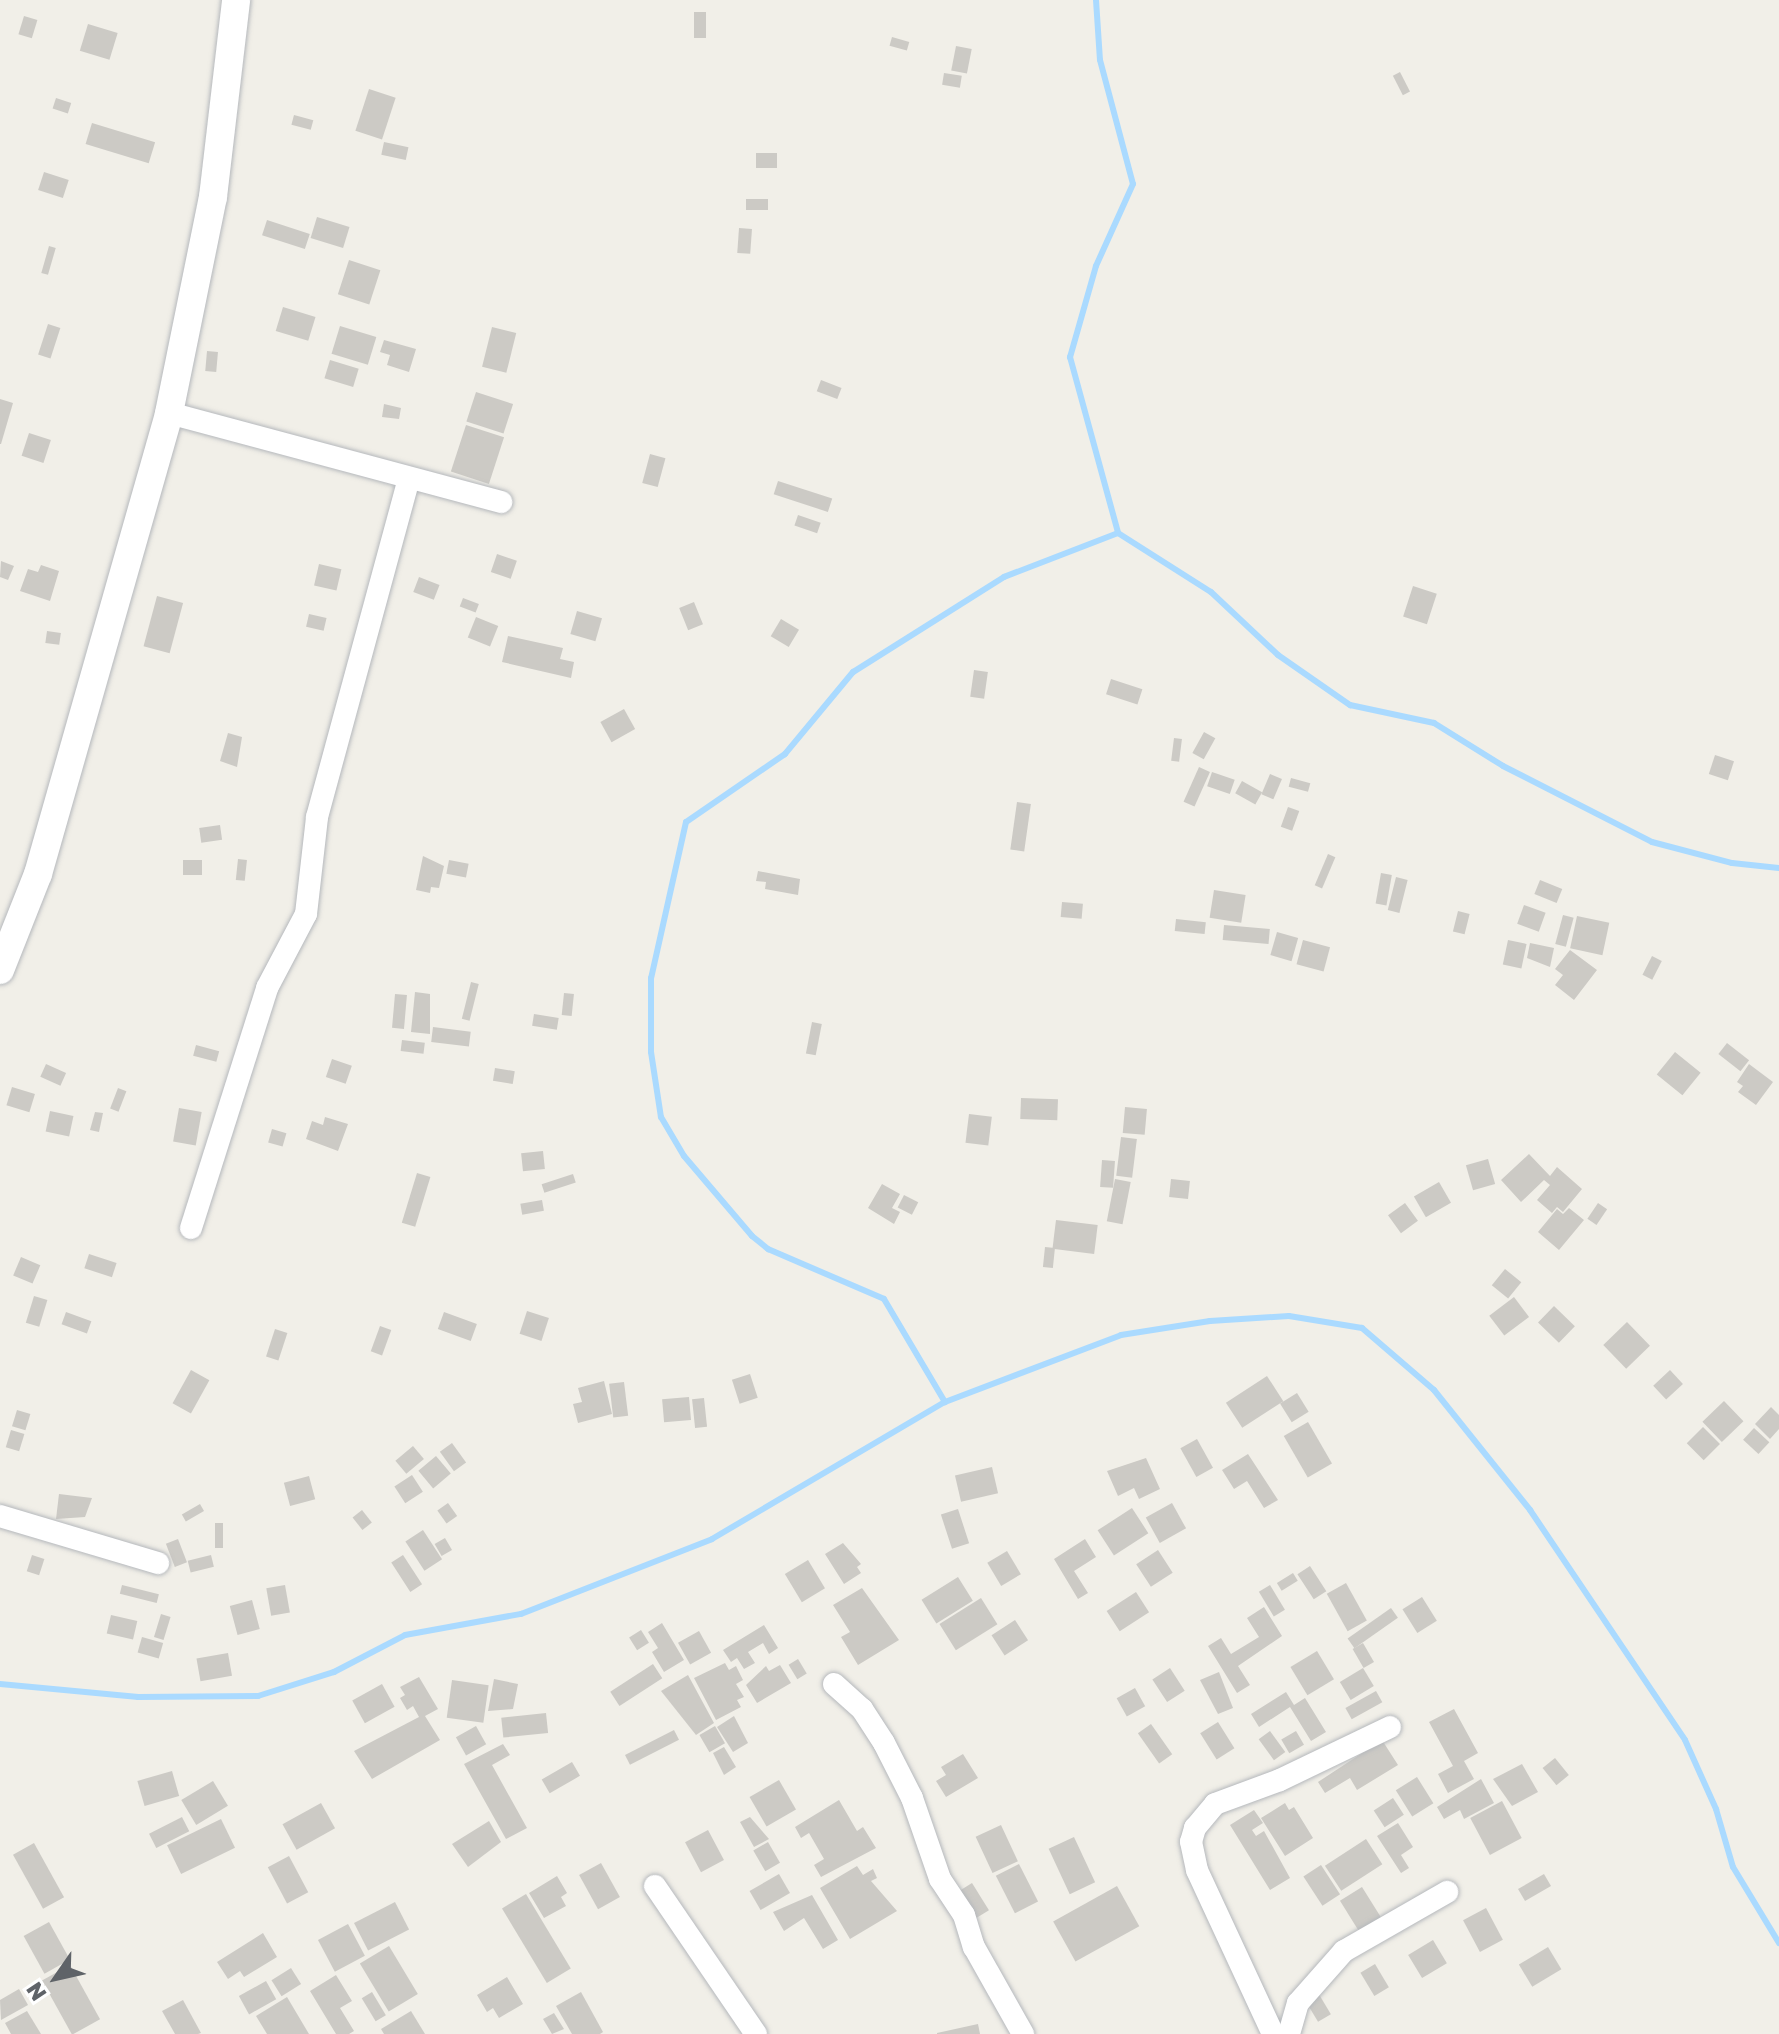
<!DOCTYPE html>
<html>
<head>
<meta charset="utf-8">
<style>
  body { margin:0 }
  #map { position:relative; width:1779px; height:2034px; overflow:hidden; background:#f1efe8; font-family:"Golos Text",sans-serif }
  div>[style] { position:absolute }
  .stream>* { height:6px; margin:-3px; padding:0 3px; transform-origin:3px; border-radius:3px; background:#aadaff }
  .building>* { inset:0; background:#cccac5; transform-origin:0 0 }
  .roads { filter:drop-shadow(0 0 2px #b5b8bc) drop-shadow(0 0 2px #b5b8bc) }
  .minor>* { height:22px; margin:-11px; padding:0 11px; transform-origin:11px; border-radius:11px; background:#fff }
  .tertiary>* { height:28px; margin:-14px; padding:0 14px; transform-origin:14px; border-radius:14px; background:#fff }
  span { translate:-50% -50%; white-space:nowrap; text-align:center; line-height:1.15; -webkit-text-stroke:7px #fff; paint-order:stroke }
  .north { position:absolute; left:16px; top:1938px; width:80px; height:80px; -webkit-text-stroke:6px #fff; paint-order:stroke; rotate:236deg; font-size:22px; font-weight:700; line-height:32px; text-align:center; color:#5f6368 }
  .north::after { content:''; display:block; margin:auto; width:28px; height:36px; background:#5f6368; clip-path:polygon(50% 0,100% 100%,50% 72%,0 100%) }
</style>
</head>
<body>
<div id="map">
  <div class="stream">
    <i style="left:1096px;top:0;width:60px;rotate:86.2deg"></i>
    <i style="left:1100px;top:60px;width:128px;rotate:75.1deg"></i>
    <i style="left:1133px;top:184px;width:90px;rotate:114.3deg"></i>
    <i style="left:1096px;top:266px;width:95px;rotate:105.9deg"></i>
    <i style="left:1070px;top:357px;width:182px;rotate:74.7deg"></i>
    <i style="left:1118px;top:533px;width:122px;rotate:158.9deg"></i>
    <i style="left:1004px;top:577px;width:178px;rotate:147.8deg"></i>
    <i style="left:853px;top:672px;width:107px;rotate:129.7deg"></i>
    <i style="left:785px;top:754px;width:120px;rotate:145.5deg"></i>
    <i style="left:686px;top:822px;width:160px;rotate:102.6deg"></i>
    <i style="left:651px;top:978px;width:74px;rotate:90deg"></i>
    <i style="left:651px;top:1052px;width:66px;rotate:81.3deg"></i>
    <i style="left:661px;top:1117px;width:45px;rotate:59.5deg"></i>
    <i style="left:684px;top:1156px;width:105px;rotate:49.6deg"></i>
    <i style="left:752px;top:1236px;width:21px;rotate:39deg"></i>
    <i style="left:768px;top:1249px;width:126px;rotate:23.3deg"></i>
    <i style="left:884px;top:1299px;width:120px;rotate:59.4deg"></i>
    <i style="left:945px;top:1402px;width:188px;rotate:-20.8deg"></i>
    <i style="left:1121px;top:1335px;width:90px;rotate:-8.9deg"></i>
    <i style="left:1210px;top:1321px;width:79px;rotate:-3.6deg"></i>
    <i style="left:1289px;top:1316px;width:74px;rotate:9.3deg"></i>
    <i style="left:1362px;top:1328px;width:95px;rotate:40.7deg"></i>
    <i style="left:1434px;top:1390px;width:154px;rotate:51.3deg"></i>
    <i style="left:1530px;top:1510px;width:277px;rotate:56deg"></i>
    <i style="left:1685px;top:1740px;width:76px;rotate:65.8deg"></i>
    <i style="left:1716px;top:1809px;width:60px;rotate:73.7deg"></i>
    <i style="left:1733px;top:1867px;width:89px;rotate:58.8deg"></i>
    <i style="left:1118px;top:533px;width:110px;rotate:32.4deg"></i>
    <i style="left:1211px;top:592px;width:92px;rotate:43.2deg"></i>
    <i style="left:1278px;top:655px;width:88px;rotate:34.8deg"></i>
    <i style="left:1350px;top:705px;width:86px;rotate:12.1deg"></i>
    <i style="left:1434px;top:723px;width:81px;rotate:31.9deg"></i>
    <i style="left:1503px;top:766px;width:167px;rotate:27deg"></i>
    <i style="left:1652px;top:842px;width:83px;rotate:14.7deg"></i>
    <i style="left:1732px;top:863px;width:47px;rotate:6.1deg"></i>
    <i style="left:0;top:1684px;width:139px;rotate:5.4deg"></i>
    <i style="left:138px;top:1697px;width:120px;rotate:-0.5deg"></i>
    <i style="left:258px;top:1696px;width:80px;rotate:-17.5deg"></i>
    <i style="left:334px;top:1672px;width:80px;rotate:-27.5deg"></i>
    <i style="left:405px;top:1635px;width:118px;rotate:-10.3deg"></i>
    <i style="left:521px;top:1614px;width:205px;rotate:-21.4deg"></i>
    <i style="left:712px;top:1539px;width:270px;rotate:-30.5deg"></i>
  </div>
  <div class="building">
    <i style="left:694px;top:12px;width:12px;height:26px"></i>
    <i style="left:24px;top:16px;width:14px;height:19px;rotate:17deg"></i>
    <i style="left:88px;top:24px;width:31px;height:28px;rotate:17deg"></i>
    <i style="left:892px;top:37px;width:18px;height:9px;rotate:16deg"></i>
    <i style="left:956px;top:46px;width:16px;height:25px;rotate:11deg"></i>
    <i style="left:1400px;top:72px;width:22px;height:8px;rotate:63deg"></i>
    <i style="left:944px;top:73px;width:18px;height:12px;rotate:9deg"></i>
    <i style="left:369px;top:89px;width:28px;height:44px;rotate:18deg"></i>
    <i style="left:56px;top:98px;width:16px;height:11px;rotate:18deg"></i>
    <i style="left:294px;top:115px;width:20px;height:10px;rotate:15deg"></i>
    <i style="left:92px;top:123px;width:66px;height:22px;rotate:17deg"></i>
    <i style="left:384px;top:142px;width:25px;height:13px;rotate:12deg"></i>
    <i style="left:756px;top:153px;width:21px;height:15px"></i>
    <i style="left:44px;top:172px;width:26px;height:19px;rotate:18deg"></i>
    <i style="left:768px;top:199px;width:11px;height:22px;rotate:90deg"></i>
    <i style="left:317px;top:217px;width:34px;height:22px;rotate:17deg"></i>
    <i style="left:267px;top:220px;width:45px;height:16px;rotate:18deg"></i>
    <i style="left:739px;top:228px;width:13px;height:25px;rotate:4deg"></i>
    <i style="left:49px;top:246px;width:7px;height:28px;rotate:16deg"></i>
    <i style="left:349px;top:260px;width:33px;height:36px;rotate:18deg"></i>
    <i style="left:283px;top:307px;width:34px;height:25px;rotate:17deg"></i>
    <i style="left:48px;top:324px;width:13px;height:32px;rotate:18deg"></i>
    <i style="left:340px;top:326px;width:38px;height:29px;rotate:17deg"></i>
    <i style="left:492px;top:327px;width:25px;height:41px;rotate:14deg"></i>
    <i style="clip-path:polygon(384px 340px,416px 349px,409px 372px,387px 365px,390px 355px,380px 352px)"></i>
    <i style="left:207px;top:351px;width:11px;height:20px;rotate:5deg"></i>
    <i style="left:330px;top:360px;width:30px;height:19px;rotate:17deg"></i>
    <i style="left:821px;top:380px;width:22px;height:12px;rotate:21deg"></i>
    <i style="left:476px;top:392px;width:39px;height:31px;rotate:18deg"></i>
    <i style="clip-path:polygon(0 399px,13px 403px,1px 444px,0 444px)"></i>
    <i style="clip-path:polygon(384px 404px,401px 408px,399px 419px,382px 417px)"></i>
    <i style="left:466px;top:425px;width:40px;height:49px;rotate:18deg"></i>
    <i style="left:29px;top:433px;width:23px;height:24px;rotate:18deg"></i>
    <i style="left:650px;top:454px;width:16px;height:30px;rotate:15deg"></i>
    <i style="left:778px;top:481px;width:57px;height:14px;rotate:18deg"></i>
    <i style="left:798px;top:515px;width:24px;height:11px;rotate:19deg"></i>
    <i style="left:497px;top:554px;width:21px;height:19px;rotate:19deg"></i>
    <i style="clip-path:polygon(1px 561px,14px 566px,8px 580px,0 577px)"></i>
    <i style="left:319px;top:564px;width:23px;height:22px;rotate:13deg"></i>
    <i style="clip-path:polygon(41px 565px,59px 571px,50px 601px,20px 591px,28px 569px,38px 572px)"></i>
    <i style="left:419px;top:577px;width:22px;height:16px;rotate:21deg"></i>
    <i style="left:1413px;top:586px;width:25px;height:32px;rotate:18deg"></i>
    <i style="left:157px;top:596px;width:27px;height:52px;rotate:15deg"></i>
    <i style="left:463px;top:598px;width:17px;height:9px;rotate:21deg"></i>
    <i style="left:694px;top:602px;width:24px;height:16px;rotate:68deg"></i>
    <i style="left:577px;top:611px;width:26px;height:24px;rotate:16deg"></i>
    <i style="left:309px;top:614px;width:18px;height:13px;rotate:13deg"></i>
    <i style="left:476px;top:617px;width:24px;height:22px;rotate:22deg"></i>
    <i style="left:781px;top:619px;width:21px;height:20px;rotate:31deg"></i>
    <i style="left:47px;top:631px;width:14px;height:12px;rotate:8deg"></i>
    <i style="clip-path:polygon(508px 636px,563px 648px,560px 659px,574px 662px,571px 678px,502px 662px)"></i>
    <i style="left:974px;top:670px;width:14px;height:27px;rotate:8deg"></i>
    <i style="left:1111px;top:679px;width:33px;height:16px;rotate:18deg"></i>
    <i style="left:624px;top:709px;width:23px;height:27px;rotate:61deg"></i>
    <i style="left:1204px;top:732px;width:13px;height:24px;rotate:29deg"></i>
    <i style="clip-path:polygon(228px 733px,242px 737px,237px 767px,220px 761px)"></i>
    <i style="left:1174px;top:738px;width:8px;height:23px;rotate:7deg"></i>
    <i style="left:1715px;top:755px;width:20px;height:20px;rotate:18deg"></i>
    <i style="left:1199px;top:767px;width:12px;height:38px;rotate:24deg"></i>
    <i style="left:1212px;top:772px;width:24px;height:15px;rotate:19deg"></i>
    <i style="left:1270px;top:774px;width:13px;height:22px;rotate:23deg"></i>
    <i style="left:1291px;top:778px;width:20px;height:9px;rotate:15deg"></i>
    <i style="left:1242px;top:781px;width:23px;height:14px;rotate:29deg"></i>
    <i style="left:1017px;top:802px;width:14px;height:48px;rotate:8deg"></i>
    <i style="left:1288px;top:807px;width:12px;height:21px;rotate:20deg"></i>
    <i style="left:220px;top:825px;width:15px;height:21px;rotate:82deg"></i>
    <i style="left:1328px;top:854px;width:8px;height:34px;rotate:23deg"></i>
    <i style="clip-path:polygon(423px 856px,444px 866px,439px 888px,431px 887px,430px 893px,416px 890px)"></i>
    <i style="left:238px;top:859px;width:9px;height:21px;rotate:6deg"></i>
    <i style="left:202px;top:860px;width:15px;height:19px;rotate:90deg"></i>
    <i style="left:449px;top:860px;width:20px;height:14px;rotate:11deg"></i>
    <i style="clip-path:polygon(758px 871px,800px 879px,798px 895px,765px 889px,766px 882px,756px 881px)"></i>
    <i style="left:1381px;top:873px;width:11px;height:31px;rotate:10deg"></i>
    <i style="left:1396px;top:877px;width:12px;height:34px;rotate:14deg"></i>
    <i style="left:1540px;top:880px;width:24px;height:15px;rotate:22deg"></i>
    <i style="left:1214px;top:890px;width:32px;height:28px;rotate:9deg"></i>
    <i style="left:1062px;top:902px;width:21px;height:15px;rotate:5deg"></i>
    <i style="left:1524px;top:905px;width:23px;height:20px;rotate:20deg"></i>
    <i style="left:1458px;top:911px;width:12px;height:21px;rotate:14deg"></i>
    <i style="left:1563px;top:915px;width:11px;height:30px;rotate:15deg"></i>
    <i style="left:1577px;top:916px;width:33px;height:33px;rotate:12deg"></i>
    <i style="left:1176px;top:919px;width:30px;height:12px;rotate:6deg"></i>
    <i style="left:1224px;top:925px;width:46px;height:15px;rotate:5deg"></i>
    <i style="left:1277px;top:932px;width:22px;height:24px;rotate:16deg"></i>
    <i style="left:1303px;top:940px;width:28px;height:25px;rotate:15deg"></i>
    <i style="left:1508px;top:940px;width:19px;height:25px;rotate:12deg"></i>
    <i style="clip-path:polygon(1530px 943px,1554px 948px,1550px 967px,1527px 958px)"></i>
    <i style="clip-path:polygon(1570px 950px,1597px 970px,1574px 1000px,1555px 985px,1563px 975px,1555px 969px)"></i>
    <i style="left:1652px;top:956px;width:11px;height:21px;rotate:27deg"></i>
    <i style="left:471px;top:982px;width:8px;height:38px;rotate:14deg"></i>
    <i style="clip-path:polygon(415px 992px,430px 994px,430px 1034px,411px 1032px)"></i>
    <i style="left:564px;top:993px;width:10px;height:22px;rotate:6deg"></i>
    <i style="left:395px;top:994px;width:12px;height:34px;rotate:5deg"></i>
    <i style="left:534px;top:1014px;width:25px;height:12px;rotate:9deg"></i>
    <i style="left:812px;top:1022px;width:10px;height:32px;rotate:11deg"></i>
    <i style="left:433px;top:1027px;width:38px;height:15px;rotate:7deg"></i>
    <i style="left:402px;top:1040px;width:23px;height:11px;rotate:7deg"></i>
    <i style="left:1727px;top:1043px;width:28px;height:14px;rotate:38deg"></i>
    <i style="left:196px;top:1045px;width:24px;height:11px;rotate:15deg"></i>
    <i style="left:1675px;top:1052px;width:33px;height:29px;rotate:39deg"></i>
    <i style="left:332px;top:1059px;width:21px;height:19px;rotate:19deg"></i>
    <i style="left:46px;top:1064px;width:22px;height:14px;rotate:24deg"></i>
    <i style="clip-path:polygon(1749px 1064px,1773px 1082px,1756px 1105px,1738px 1092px,1743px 1086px,1737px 1082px)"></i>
    <i style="left:495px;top:1068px;width:20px;height:13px;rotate:9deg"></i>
    <i style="left:12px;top:1087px;width:24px;height:19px;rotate:17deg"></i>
    <i style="left:118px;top:1088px;width:9px;height:22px;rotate:21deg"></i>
    <i style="left:1021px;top:1098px;width:37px;height:21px;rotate:2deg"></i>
    <i style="left:1125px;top:1107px;width:22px;height:26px;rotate:5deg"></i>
    <i style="left:179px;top:1108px;width:23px;height:34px;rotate:10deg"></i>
    <i style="left:50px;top:1111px;width:24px;height:21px;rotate:12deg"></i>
    <i style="clip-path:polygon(95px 1112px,103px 1113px,99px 1132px,90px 1130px)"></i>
    <i style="left:969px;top:1114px;width:23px;height:29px;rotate:7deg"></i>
    <i style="clip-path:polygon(325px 1117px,348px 1124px,338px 1151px,306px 1139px,312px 1121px,323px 1125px)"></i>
    <i style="left:272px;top:1129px;width:15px;height:14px;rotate:16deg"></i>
    <i style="left:1121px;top:1137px;width:16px;height:39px;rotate:7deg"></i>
    <i style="left:543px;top:1151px;width:18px;height:22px;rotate:84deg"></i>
    <i style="clip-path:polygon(1529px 1154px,1550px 1176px,1557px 1167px,1582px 1189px,1563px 1212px,1557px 1207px,1552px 1213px,1537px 1200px,1550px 1185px,1544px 1180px,1521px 1202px,1501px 1180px)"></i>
    <i style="left:1488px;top:1159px;width:26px;height:23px;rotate:74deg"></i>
    <i style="left:1102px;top:1160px;width:13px;height:27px;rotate:4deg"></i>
    <i style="left:417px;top:1173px;width:14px;height:52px;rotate:17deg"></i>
    <i style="left:573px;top:1174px;width:9px;height:33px;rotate:72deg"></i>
    <i style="left:1115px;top:1179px;width:16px;height:43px;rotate:11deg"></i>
    <i style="left:1171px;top:1179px;width:19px;height:18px;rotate:6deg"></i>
    <i style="left:1439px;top:1182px;width:24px;height:29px;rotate:60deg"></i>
    <i style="clip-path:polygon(882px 1184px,900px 1194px,892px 1208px,900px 1212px,894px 1224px,868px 1208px)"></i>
    <i style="left:904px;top:1195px;width:16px;height:14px;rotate:27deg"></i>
    <i style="left:542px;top:1200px;width:11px;height:22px;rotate:80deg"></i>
    <i style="left:1405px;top:1203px;width:22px;height:21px;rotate:54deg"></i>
    <i style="left:1598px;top:1203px;width:11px;height:19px;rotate:34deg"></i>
    <i style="clip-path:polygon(1569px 1208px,1584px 1220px,1559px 1250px,1538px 1232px,1557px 1209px,1563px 1214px)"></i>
    <i style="left:1056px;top:1220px;width:42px;height:29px;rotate:7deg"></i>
    <i style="left:1045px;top:1247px;width:10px;height:20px;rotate:6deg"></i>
    <i style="left:89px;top:1254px;width:29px;height:15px;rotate:18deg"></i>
    <i style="left:21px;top:1257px;width:21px;height:20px;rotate:23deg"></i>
    <i style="left:1505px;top:1269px;width:21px;height:21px;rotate:39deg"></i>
    <i style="left:34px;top:1296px;width:14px;height:28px;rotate:17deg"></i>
    <i style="left:1514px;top:1297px;width:25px;height:31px;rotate:53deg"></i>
    <i style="left:1554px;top:1306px;width:29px;height:23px;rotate:44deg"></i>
    <i style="left:527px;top:1311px;width:23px;height:24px;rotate:18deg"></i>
    <i style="left:66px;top:1312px;width:27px;height:13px;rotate:20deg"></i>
    <i style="left:444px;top:1312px;width:35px;height:18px;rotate:20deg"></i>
    <i style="left:1627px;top:1322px;width:33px;height:33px;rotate:46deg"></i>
    <i style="left:380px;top:1326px;width:12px;height:27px;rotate:20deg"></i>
    <i style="left:275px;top:1329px;width:13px;height:29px;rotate:18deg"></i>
    <i style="left:191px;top:1370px;width:21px;height:38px;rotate:29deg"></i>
    <i style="left:1670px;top:1370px;width:19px;height:23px;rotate:47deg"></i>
    <i style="left:750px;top:1374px;width:25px;height:19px;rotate:72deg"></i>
    <i style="left:1267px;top:1376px;width:30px;height:49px;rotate:57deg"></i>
    <i style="clip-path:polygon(604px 1381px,612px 1414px,578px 1423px,573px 1404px,582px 1402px,578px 1388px)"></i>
    <i style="left:624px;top:1382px;width:34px;height:15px;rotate:83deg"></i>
    <i style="left:1297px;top:1393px;width:22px;height:20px;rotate:58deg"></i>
    <i style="left:689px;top:1397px;width:23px;height:27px;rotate:85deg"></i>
    <i style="left:704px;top:1398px;width:29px;height:12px;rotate:84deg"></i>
    <i style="left:1724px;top:1401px;width:28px;height:30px;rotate:46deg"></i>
    <i style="clip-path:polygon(1771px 1407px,1779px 1415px,1779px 1429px,1770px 1439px,1755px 1424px)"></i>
    <i style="left:17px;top:1410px;width:14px;height:17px;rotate:17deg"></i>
    <i style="left:1308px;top:1422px;width:48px;height:28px;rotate:60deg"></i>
    <i style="left:1703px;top:1427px;width:24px;height:23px;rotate:45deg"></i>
    <i style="left:1754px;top:1428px;width:21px;height:16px;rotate:43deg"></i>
    <i style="left:11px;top:1430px;width:14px;height:18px;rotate:17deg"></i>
    <i style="left:1197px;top:1439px;width:33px;height:19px;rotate:61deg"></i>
    <i style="left:452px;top:1443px;width:24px;height:15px;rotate:54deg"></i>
    <i style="left:413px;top:1446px;width:17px;height:23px;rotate:50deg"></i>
    <i style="clip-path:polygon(1248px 1454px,1278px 1500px,1264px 1508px,1247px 1481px,1234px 1489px,1222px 1470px)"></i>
    <i style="left:436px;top:1456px;width:23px;height:23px;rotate:50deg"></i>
    <i style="clip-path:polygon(1146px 1458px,1160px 1489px,1139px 1499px,1134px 1488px,1118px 1496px,1107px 1471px)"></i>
    <i style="left:992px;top:1467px;width:27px;height:38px;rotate:77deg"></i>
    <i style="left:412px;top:1475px;width:20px;height:21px;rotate:57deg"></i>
    <i style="left:309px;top:1476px;width:24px;height:26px;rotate:75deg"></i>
    <i style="clip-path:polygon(59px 1494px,92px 1498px,85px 1517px,56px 1519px)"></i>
    <i style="left:448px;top:1503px;width:16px;height:13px;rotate:55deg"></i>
    <i style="left:1172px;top:1503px;width:29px;height:30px;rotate:61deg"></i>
    <i style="left:200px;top:1504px;width:8px;height:21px;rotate:60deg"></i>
    <i style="left:1132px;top:1508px;width:30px;height:41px;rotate:57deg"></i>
    <i style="left:958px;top:1509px;width:36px;height:18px;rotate:72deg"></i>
    <i style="left:362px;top:1510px;width:16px;height:12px;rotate:52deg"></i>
    <i style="left:215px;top:1523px;width:8px;height:25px"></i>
    <i style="left:423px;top:1530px;width:35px;height:21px;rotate:57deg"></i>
    <i style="left:445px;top:1538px;width:14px;height:12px;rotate:60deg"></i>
    <i style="left:178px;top:1539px;width:25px;height:13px;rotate:69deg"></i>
    <i style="clip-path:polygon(1085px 1539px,1096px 1557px,1074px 1571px,1088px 1593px,1078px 1599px,1054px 1559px)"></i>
    <i style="clip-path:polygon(843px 1543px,861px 1564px,857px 1567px,861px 1573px,844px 1584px,825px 1554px)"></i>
    <i style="left:1158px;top:1550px;width:27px;height:26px;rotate:57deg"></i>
    <i style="left:1007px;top:1551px;width:27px;height:23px;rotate:59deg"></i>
    <i style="left:32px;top:1555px;width:13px;height:17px;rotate:18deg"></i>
    <i style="left:211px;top:1555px;width:12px;height:24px;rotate:76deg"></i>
    <i style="left:403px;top:1555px;width:35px;height:14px;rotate:57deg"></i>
    <i style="left:808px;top:1560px;width:33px;height:27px;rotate:59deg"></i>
    <i style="left:1310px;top:1566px;width:30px;height:15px;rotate:57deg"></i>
    <i style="left:1293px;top:1573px;width:9px;height:19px;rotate:58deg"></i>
    <i style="left:958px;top:1577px;width:28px;height:43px;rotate:58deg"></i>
    <i style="left:1346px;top:1583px;width:43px;height:22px;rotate:61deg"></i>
    <i style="left:122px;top:1585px;width:38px;height:9px;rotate:14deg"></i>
    <i style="left:285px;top:1585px;width:28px;height:19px;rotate:80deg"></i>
    <i style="left:1270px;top:1585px;width:29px;height:13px;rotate:59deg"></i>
    <i style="clip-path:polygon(862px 1588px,899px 1640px,858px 1665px,841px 1637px,850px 1632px,833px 1605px)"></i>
    <i style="left:1136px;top:1592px;width:24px;height:35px;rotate:57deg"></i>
    <i style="left:1422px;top:1597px;width:28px;height:23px;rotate:58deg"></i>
    <i style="left:981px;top:1598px;width:31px;height:49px;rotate:58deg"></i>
    <i style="left:252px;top:1600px;width:30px;height:23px;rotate:75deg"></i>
    <i style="clip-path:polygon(1264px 1607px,1282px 1636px,1238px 1666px,1250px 1685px,1237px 1693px,1208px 1646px,1221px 1638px,1231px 1654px,1259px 1637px,1247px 1618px)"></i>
    <i style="left:1391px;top:1608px;width:12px;height:53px;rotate:55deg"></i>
    <i style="left:161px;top:1614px;width:10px;height:24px;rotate:17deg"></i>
    <i style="left:111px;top:1615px;width:27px;height:19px;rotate:13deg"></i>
    <i style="left:1015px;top:1620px;width:24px;height:28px;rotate:57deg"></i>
    <i style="clip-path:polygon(662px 1623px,684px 1660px,664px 1672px,652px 1652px,658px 1648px,648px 1632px)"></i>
    <i style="clip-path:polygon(764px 1625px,778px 1648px,769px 1654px,763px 1643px,748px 1652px,755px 1663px,744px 1669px,737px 1658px,731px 1662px,723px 1650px)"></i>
    <i style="left:641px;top:1630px;width:15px;height:14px;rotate:58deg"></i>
    <i style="left:699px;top:1631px;width:25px;height:24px;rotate:61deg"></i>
    <i style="left:142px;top:1637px;width:22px;height:16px;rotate:16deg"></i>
    <i style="left:1363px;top:1643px;width:22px;height:12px;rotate:60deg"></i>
    <i style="left:1317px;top:1651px;width:33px;height:31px;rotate:59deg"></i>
    <i style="left:228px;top:1653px;width:23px;height:32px;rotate:80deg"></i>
    <i style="left:798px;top:1659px;width:17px;height:11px;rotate:59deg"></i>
    <i style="clip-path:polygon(725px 1663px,729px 1670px,736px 1666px,743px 1680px,736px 1684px,744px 1697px,737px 1700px,741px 1707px,716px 1720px,694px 1678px)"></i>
    <i style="left:653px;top:1664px;width:17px;height:51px;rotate:57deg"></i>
    <i style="clip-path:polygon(780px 1665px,791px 1683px,757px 1703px,746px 1685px,766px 1666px,769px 1671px)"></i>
    <i style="left:1170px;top:1668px;width:27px;height:21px;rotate:57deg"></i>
    <i style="left:1363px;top:1668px;width:21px;height:27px;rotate:59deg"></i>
    <i style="clip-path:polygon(1219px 1672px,1233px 1708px,1218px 1714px,1200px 1680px)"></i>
    <i style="clip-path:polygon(688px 1675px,714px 1723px,696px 1735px,661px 1691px)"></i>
    <i style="clip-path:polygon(419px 1677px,438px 1709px,425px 1716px,440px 1740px,372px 1779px,354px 1751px,419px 1717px,413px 1706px,407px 1710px,400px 1698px,405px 1695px,400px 1687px)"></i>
    <i style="clip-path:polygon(494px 1679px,518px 1684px,513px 1709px,488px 1711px)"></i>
    <i style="left:452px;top:1680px;width:37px;height:38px;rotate:8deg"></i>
    <i style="left:382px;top:1684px;width:26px;height:34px;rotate:61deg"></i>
    <i style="left:1135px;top:1688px;width:21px;height:21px;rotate:61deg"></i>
    <i style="left:1376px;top:1691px;width:13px;height:35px;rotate:61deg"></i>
    <i style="clip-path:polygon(1286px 1692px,1294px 1705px,1305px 1698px,1326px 1732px,1311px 1741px,1290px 1707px,1259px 1727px,1251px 1714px)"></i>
    <i style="clip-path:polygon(1454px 1709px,1478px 1753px,1464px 1761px,1474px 1779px,1448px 1793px,1438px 1774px,1453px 1766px,1429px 1722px)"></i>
    <i style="left:546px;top:1713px;width:20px;height:45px;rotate:84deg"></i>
    <i style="clip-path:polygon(734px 1716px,748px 1743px,733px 1752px,717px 1727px)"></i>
    <i style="left:1218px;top:1722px;width:31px;height:21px;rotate:58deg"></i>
    <i style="left:1151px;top:1724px;width:37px;height:16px;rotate:55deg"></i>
    <i style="left:476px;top:1726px;width:21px;height:23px;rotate:61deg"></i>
    <i style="left:715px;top:1726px;width:20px;height:18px;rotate:60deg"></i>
    <i style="left:674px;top:1730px;width:11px;height:55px;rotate:63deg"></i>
    <i style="left:1270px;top:1731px;width:26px;height:14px;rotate:54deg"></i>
    <i style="left:1296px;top:1731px;width:16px;height:17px;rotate:60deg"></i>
    <i style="clip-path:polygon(1382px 1740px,1398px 1765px,1357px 1790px,1350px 1778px,1325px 1793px,1318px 1782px)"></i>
    <i style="clip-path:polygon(503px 1744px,510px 1755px,492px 1765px,527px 1828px,506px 1839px,464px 1764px)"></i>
    <i style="clip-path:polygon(724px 1747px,736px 1767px,724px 1775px,713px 1753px)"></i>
    <i style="clip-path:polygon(963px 1754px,978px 1778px,946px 1797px,936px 1781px,946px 1775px,941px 1767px)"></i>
    <i style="left:1555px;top:1758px;width:22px;height:16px;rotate:51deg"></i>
    <i style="left:572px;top:1762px;width:16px;height:35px;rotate:60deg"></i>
    <i style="clip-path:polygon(1522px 1764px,1538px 1792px,1512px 1806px,1493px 1779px)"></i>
    <i style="left:172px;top:1771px;width:26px;height:36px;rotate:74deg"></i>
    <i style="left:1417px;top:1777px;width:31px;height:25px;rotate:58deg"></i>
    <i style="clip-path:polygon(1481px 1779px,1494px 1803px,1464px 1819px,1460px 1810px,1444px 1819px,1437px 1807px)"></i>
    <i style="left:779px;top:1780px;width:34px;height:34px;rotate:60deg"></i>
    <i style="left:213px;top:1781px;width:29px;height:37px;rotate:59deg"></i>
    <i style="left:1393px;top:1798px;width:20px;height:23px;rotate:57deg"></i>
    <i style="clip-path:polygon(839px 1800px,857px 1831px,863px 1827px,876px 1848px,821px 1877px,814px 1865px,824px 1859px,809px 1833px,801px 1838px,795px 1827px)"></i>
    <i style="left:1502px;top:1801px;width:42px;height:36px;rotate:62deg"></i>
    <i style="left:321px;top:1803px;width:29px;height:44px;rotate:61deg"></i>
    <i style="clip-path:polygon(1285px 1803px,1289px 1810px,1294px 1807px,1313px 1838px,1285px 1856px,1261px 1818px)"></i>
    <i style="clip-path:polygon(1254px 1810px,1263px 1823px,1252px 1830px,1256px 1836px,1264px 1831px,1290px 1878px,1270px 1890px,1230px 1825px)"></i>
    <i style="left:182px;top:1817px;width:16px;height:37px;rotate:63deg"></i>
    <i style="clip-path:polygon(750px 1817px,769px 1839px,754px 1847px,740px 1822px)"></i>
    <i style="left:221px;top:1819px;width:32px;height:60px;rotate:64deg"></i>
    <i style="clip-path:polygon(489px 1821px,501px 1842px,468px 1867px,452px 1844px)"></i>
    <i style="clip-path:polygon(1398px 1823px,1413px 1847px,1401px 1855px,1409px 1868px,1401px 1873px,1377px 1836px)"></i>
    <i style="left:1001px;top:1825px;width:40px;height:28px;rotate:65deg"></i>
    <i style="left:708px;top:1830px;width:34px;height:26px;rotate:62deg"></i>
    <i style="left:1074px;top:1837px;width:50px;height:28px;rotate:65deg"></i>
    <i style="left:1366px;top:1839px;width:30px;height:49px;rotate:57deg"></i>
    <i style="left:768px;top:1842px;width:24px;height:17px;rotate:60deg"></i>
    <i style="left:34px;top:1843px;width:62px;height:24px;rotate:61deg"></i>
    <i style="left:289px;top:1856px;width:41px;height:24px;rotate:62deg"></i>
    <i style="left:601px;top:1863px;width:39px;height:25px;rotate:61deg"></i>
    <i style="left:1019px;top:1864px;width:42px;height:26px;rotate:63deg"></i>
    <i style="left:1321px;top:1865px;width:35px;height:21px;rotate:57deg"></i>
    <i style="clip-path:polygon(857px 1866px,863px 1875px,873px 1869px,877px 1878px,871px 1881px,897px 1911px,850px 1939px,820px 1888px)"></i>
    <i style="left:779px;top:1874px;width:22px;height:34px;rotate:60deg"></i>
    <i style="left:1544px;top:1874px;width:14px;height:30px;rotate:60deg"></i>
    <i style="clip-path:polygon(557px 1876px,567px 1893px,561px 1897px,566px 1906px,544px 1918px,529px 1893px)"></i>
    <i style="left:972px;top:1883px;width:32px;height:16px;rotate:58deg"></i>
    <i style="left:1117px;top:1886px;width:46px;height:73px;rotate:61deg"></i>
    <i style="left:1362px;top:1887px;width:38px;height:26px;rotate:58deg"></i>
    <i style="left:526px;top:1894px;width:87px;height:28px;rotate:59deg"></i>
    <i style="clip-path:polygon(812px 1895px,838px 1940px,823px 1949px,804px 1918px,784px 1931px,773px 1912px)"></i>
    <i style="left:395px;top:1902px;width:31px;height:46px;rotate:63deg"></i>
    <i style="left:1486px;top:1908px;width:36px;height:26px;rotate:62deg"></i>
    <i style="left:49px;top:1922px;width:43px;height:29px;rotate:61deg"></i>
    <i style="left:348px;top:1924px;width:36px;height:34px;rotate:62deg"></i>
    <i style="clip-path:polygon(263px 1933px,277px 1957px,244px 1977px,240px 1971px,228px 1979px,217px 1962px)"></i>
    <i style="left:1433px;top:1940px;width:27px;height:29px;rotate:59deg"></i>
    <i style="left:389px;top:1946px;width:56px;height:34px;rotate:59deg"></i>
    <i style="left:1548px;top:1947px;width:26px;height:34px;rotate:59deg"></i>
    <i style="left:1375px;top:1964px;width:27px;height:17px;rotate:59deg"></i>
    <i style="left:70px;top:1965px;width:62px;height:32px;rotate:61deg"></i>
    <i style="left:291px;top:1968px;width:19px;height:23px;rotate:58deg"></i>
    <i style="clip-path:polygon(336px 1975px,352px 2001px,340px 2008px,354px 2031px,349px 2034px,336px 2034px,310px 1991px)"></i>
    <i style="clip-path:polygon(507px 1977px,523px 2004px,499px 2018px,493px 2008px,487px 2012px,477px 1995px)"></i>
    <i style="left:266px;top:1981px;width:21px;height:31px;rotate:61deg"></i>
    <i style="clip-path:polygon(19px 1989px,28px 2005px,1px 2020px,0 2000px)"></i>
    <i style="left:1317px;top:1991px;width:27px;height:15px;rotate:59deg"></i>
    <i style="left:372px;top:1992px;width:27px;height:12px;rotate:59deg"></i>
    <i style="clip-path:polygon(581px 1992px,603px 2032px,600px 2034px,572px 2034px,556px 2006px)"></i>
    <i style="clip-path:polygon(287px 1997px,309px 2034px,267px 2034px,256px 2016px)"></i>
    <i style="clip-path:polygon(183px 2000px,201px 2033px,198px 2034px,175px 2034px,162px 2011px)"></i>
    <i style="clip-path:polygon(27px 2011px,41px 2034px,11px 2034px,5px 2023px)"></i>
    <i style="clip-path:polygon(411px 2011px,425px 2034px,384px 2034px,381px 2029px)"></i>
    <i style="clip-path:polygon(554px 2013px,564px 2029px,552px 2034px,543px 2019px)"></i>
    <i style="clip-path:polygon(978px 2024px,980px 2034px,937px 2034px,937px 2033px)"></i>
  </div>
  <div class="roads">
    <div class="minor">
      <i style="left:169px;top:413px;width:344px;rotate:15deg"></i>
      <i style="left:191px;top:1228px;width:252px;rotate:-72.4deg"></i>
      <i style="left:267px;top:988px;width:84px;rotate:-62.2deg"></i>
      <i style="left:306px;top:914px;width:98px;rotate:-83.5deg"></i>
      <i style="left:317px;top:817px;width:350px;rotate:-74.8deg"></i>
      <i style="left:0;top:1516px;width:165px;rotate:16.6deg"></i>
      <i style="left:834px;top:1684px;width:38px;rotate:42deg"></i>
      <i style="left:862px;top:1709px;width:40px;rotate:57.1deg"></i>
      <i style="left:884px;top:1743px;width:62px;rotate:63deg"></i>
      <i style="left:912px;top:1798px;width:86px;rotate:70.9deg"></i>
      <i style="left:940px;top:1879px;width:43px;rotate:56.3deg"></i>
      <i style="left:964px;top:1915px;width:34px;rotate:73deg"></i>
      <i style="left:974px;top:1947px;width:100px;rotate:60.6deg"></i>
      <i style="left:655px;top:1886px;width:179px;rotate:55.7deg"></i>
      <i style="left:1273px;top:2034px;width:181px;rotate:-114.9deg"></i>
      <i style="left:1197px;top:1870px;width:29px;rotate:-102deg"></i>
      <i style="left:1191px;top:1842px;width:15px;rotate:-74deg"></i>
      <i style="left:1195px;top:1828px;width:31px;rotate:-50deg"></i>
      <i style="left:1215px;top:1804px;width:69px;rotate:-20.3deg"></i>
      <i style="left:1280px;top:1780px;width:122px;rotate:-25.7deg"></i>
      <i style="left:1289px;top:2034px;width:32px;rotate:-74deg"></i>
      <i style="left:1298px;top:2003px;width:69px;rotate:-48.5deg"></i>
      <i style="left:1344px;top:1951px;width:119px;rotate:-29.8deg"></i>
    </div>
    <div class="tertiary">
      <i style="left:0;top:970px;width:103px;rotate:-68.4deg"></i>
      <i style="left:38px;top:874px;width:479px;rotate:-74.1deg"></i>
      <i style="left:169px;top:413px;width:220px;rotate:-78.5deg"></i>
      <i style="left:213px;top:197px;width:198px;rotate:-83.3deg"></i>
    </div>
  </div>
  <div class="north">N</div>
</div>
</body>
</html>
